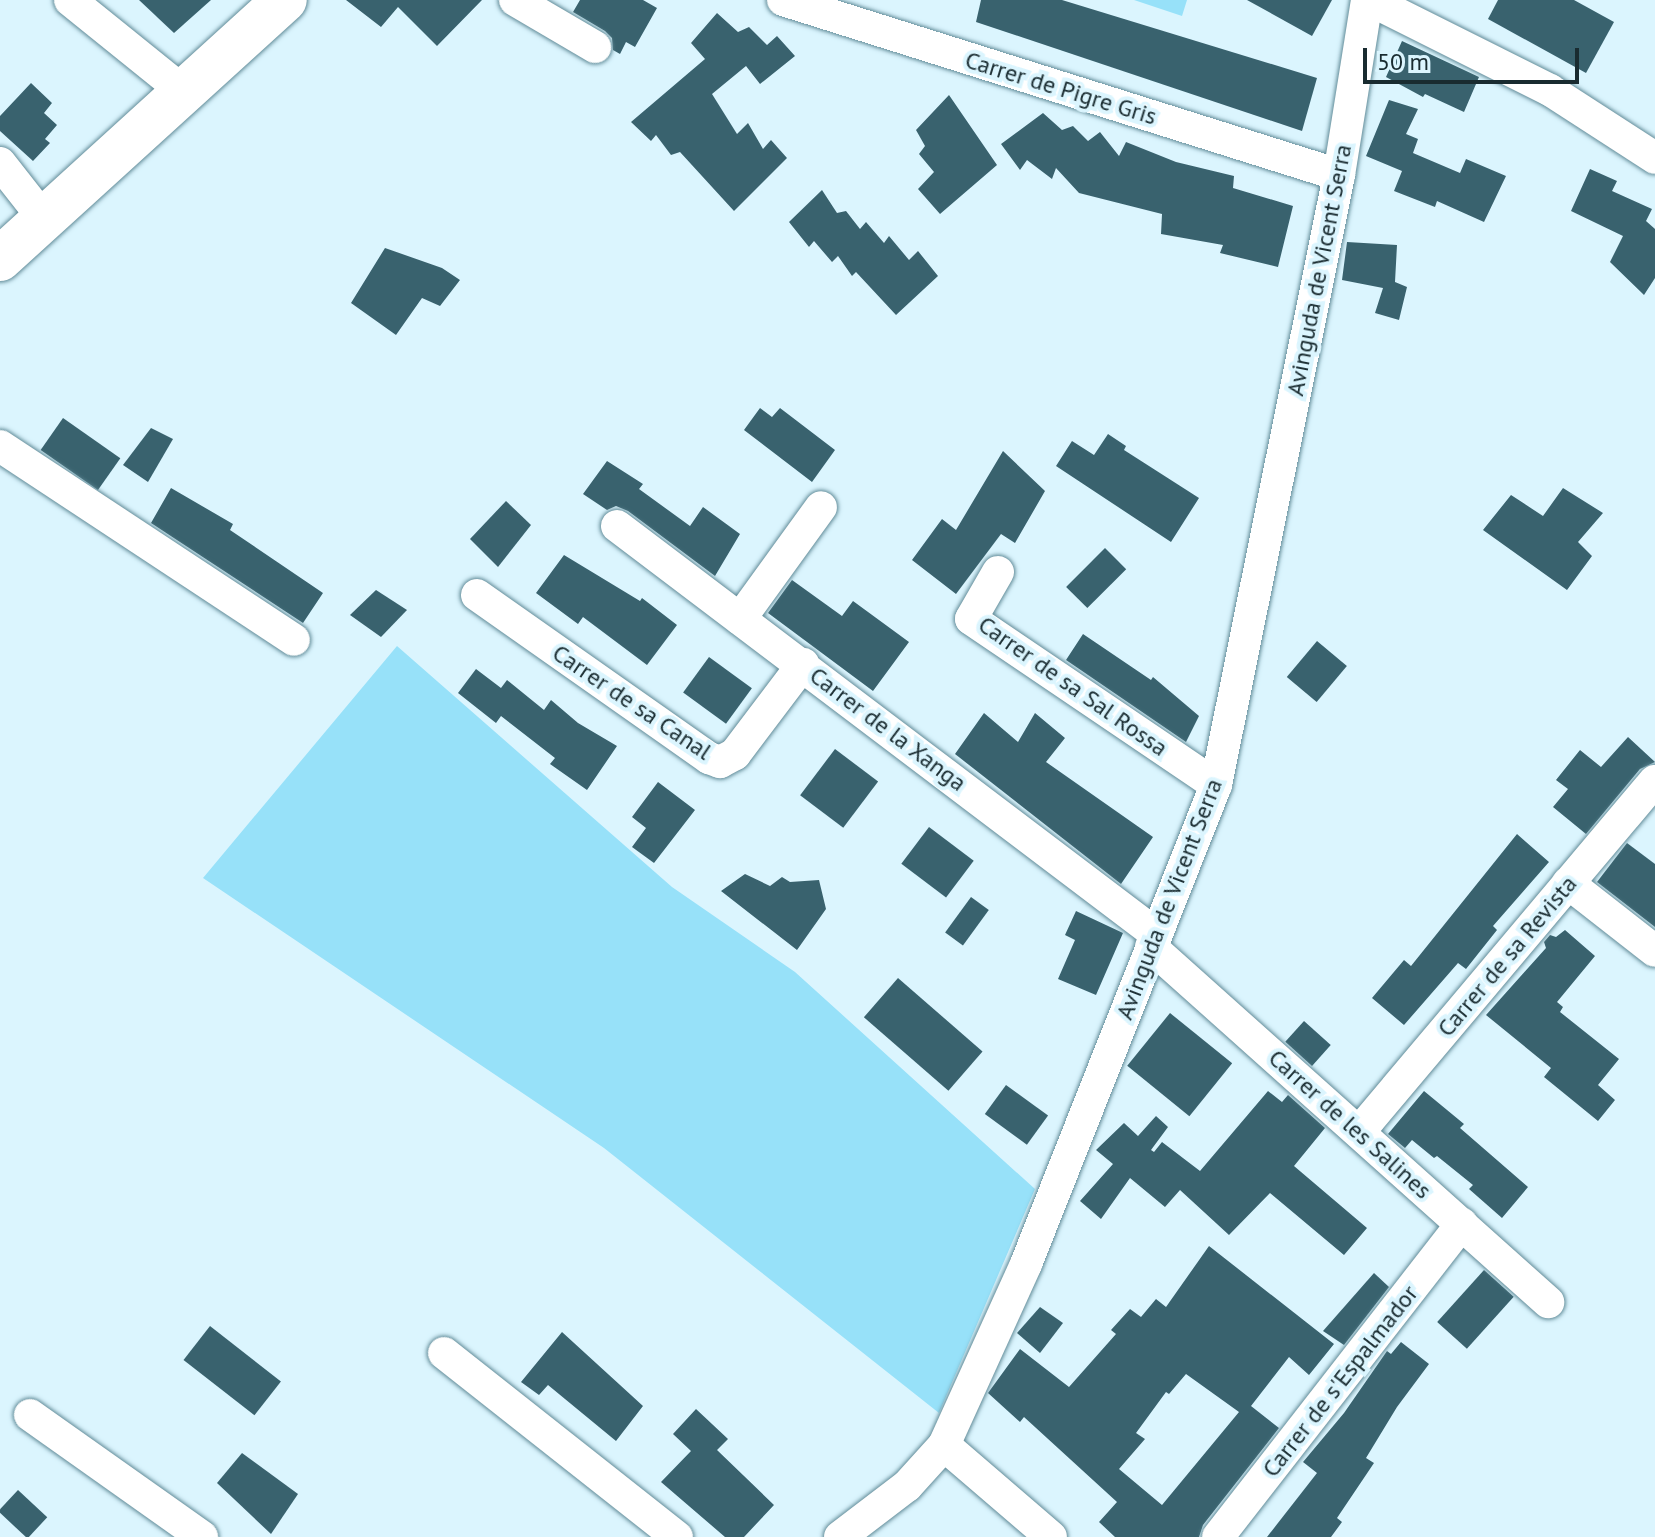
<!DOCTYPE html>
<html>
<head>
<meta charset="utf-8">
<style>
  body { margin:0 }
  #map { position:relative; width:1655px; height:1537px; overflow:hidden; background:#dbf5fe; font-family:"PT Sans",sans-serif }
  div>[style] { position:absolute }
  .green>* { inset:0; background:#97e1f9 }
  .building>* { inset:0; background:#39626e; transform-origin:0 0 }
  .roads { filter:drop-shadow(0 0 2px #618b98) drop-shadow(0 0 2px #618b98) }
  .street>* { height:32px; margin:-16px; padding:0 16px; transform-origin:16px; border-radius:16px; background:#fff }
  .secondary>* { height:44px; margin:-22px; padding:0 22px; transform-origin:22px; border-radius:22px; background:#fff }
  span { translate:-50% -50%; white-space:nowrap; text-align:center; line-height:1.15; -webkit-text-stroke:8px #dbf5fe; paint-order:stroke }
  .street-label { font-size:24px; color:#192b30 }
  .scale { position:absolute; left:1363px; top:48px; width:216px; height:36px; box-sizing:border-box; border:4px solid #192b30; border-top:0; padding-left:10px; font-size:24px; line-height:28px; white-space:nowrap; color:#192b30; -webkit-text-stroke:6px #dbf5fe; paint-order:stroke }
</style>
</head>
<body>
<div id="map">
  <div class="green">
    <i style="clip-path:polygon(1134px 0,1187px 0,1182px 16px)"></i>
    <i style="clip-path:polygon(397px 646px,672px 887px,795px 972px,1035px 1189px,939px 1413px,604px 1148px,203px 878px)"></i>
  </div>
  <div class="building">
    <i style="clip-path:polygon(139px 0,211px 0,174px 33px)"></i>
    <i style="clip-path:polygon(346px 0,482px 0,437px 46px,398px 7px,381px 27px)"></i>
    <i style="clip-path:polygon(580px 0,643px 0,657px 8px,635px 47px,626px 42px,620px 54px,613px 50px,612px 38px,605px 31px,573px 12px)"></i>
    <i style="clip-path:polygon(981px 0,1062px 0,1317px 78px,1302px 131px,976px 22px)"></i>
    <i style="clip-path:polygon(1247px 0,1332px 0,1312px 36px)"></i>
    <i style="clip-path:polygon(1498px 0,1574px 0,1614px 22px,1586px 73px,1488px 19px)"></i>
    <i style="clip-path:polygon(717px 13px,738px 32px,749px 27px,767px 45px,777px 36px,795px 56px,760px 84px,746px 66px,712px 94px,737px 134px,748px 123px,763px 149px,771px 140px,787px 158px,734px 211px,680px 152px,671px 155px,656px 135px,651px 141px,631px 122px,705px 59px,691px 43px)"></i>
    <i style="clip-path:polygon(1402px 41px,1479px 77px,1464px 112px,1425px 94px,1423px 97px,1386px 77px)"></i>
    <i style="clip-path:polygon(31px 83px,52px 103px,44px 113px,57px 125px,45px 139px,50px 143px,33px 161px,0 131px,0 116px)"></i>
    <i style="clip-path:polygon(949px 95px,997px 165px,940px 214px,918px 189px,934px 172px,919px 154px,925px 146px,916px 130px)"></i>
    <i style="clip-path:polygon(1389px 100px,1418px 109px,1406px 134px,1418px 139px,1413px 153px,1460px 173px,1466px 159px,1506px 176px,1484px 222px,1437px 201px,1435px 207px,1394px 191px,1402px 171px,1366px 156px)"></i>
    <i style="clip-path:polygon(1043px 113px,1062px 130px,1073px 126px,1088px 141px,1100px 132px,1119px 156px,1126px 142px,1176px 162px,1234px 176px,1233px 188px,1293px 206px,1278px 267px,1220px 253px,1223px 245px,1161px 234px,1162px 214px,1079px 193px,1056px 168px,1052px 179px,1027px 160px,1020px 170px,1001px 144px)"></i>
    <i style="clip-path:polygon(1590px 169px,1617px 181px,1612px 191px,1652px 209px,1646px 221px,1655px 229px,1655px 278px,1644px 295px,1610px 262px,1623px 236px,1571px 211px)"></i>
    <i style="clip-path:polygon(822px 190px,837px 213px,846px 211px,860px 229px,866px 222px,884px 243px,889px 236px,909px 260px,918px 251px,938px 276px,896px 315px,856px 272px,852px 276px,838px 256px,832px 262px,814px 241px,809px 247px,789px 222px)"></i>
    <i style="clip-path:polygon(1347px 242px,1397px 245px,1395px 282px,1407px 287px,1399px 320px,1375px 313px,1383px 288px,1342px 280px)"></i>
    <i style="clip-path:polygon(385px 248px,442px 268px,460px 280px,440px 306px,422px 298px,396px 335px,351px 303px)"></i>
    <i style="clip-path:polygon(760px 408px,772px 417px,780px 408px,835px 450px,812px 482px,744px 430px)"></i>
    <i style="left:63px;top:418px;width:70px;height:39px;rotate:35deg"></i>
    <i style="clip-path:polygon(151px 428px,173px 439px,148px 482px,123px 465px)"></i>
    <i style="clip-path:polygon(1108px 434px,1126px 446px,1124px 450px,1199px 498px,1171px 542px,1056px 466px,1072px 441px,1094px 455px)"></i>
    <i style="clip-path:polygon(1003px 451px,1045px 491px,1015px 543px,1001px 534px,956px 594px,912px 560px,942px 519px,956px 530px)"></i>
    <i style="clip-path:polygon(607px 461px,643px 484px,639px 489px,690px 526px,703px 507px,740px 534px,715px 576px,628px 511px,616px 506px,607px 510px,583px 494px)"></i>
    <i style="clip-path:polygon(171px 488px,233px 524px,230px 530px,323px 593px,303px 623px,151px 523px)"></i>
    <i style="clip-path:polygon(1563px 488px,1603px 513px,1578px 542px,1592px 556px,1567px 590px,1483px 530px,1511px 495px,1543px 516px)"></i>
    <i style="clip-path:polygon(506px 501px,531px 525px,498px 567px,470px 539px)"></i>
    <i style="left:1105px;top:548px;width:30px;height:55px;rotate:45deg"></i>
    <i style="clip-path:polygon(564px 555px,640px 601px,642px 598px,677px 625px,647px 665px,583px 617px,578px 624px,536px 593px)"></i>
    <i style="clip-path:polygon(792px 580px,842px 616px,853px 601px,909px 642px,873px 691px,768px 613px)"></i>
    <i style="clip-path:polygon(376px 590px,407px 610px,381px 637px,350px 615px)"></i>
    <i style="clip-path:polygon(1083px 634px,1151px 680px,1153px 677px,1199px 716px,1186px 742px,1066px 660px)"></i>
    <i style="left:1317px;top:641px;width:39px;height:47px;rotate:40deg"></i>
    <i style="left:709px;top:657px;width:53px;height:44px;rotate:36deg"></i>
    <i style="clip-path:polygon(476px 669px,501px 688px,507px 680px,544px 710px,551px 700px,578px 723px,617px 746px,587px 790px,550px 764px,555px 758px,501px 716px,496px 723px,458px 693px)"></i>
    <i style="clip-path:polygon(984px 713px,1018px 742px,1035px 713px,1065px 738px,1046px 762px,1153px 837px,1121px 884px,955px 754px)"></i>
    <i style="clip-path:polygon(1628px 737px,1655px 762px,1640px 769px,1586px 834px,1553px 807px,1568px 789px,1556px 780px,1580px 750px,1601px 767px)"></i>
    <i style="left:835px;top:749px;width:54px;height:58px;rotate:37deg"></i>
    <i style="clip-path:polygon(658px 782px,695px 810px,654px 863px,632px 847px,646px 828px,632px 817px)"></i>
    <i style="left:929px;top:827px;width:56px;height:46px;rotate:37deg"></i>
    <i style="clip-path:polygon(1517px 834px,1549px 862px,1493px 926px,1497px 930px,1466px 969px,1458px 963px,1404px 1025px,1372px 998px,1404px 960px,1411px 966px)"></i>
    <i style="clip-path:polygon(1627px 843px,1655px 864px,1655px 927px,1597px 882px)"></i>
    <i style="clip-path:polygon(745px 874px,770px 886px,782px 877px,790px 882px,819px 880px,826px 909px,797px 950px,721px 891px)"></i>
    <i style="left:971px;top:897px;width:22px;height:44px;rotate:36deg"></i>
    <i style="clip-path:polygon(1076px 911px,1123px 933px,1096px 995px,1058px 979px,1075px 940px,1065px 935px)"></i>
    <i style="clip-path:polygon(1565px 930px,1595px 956px,1557px 1002px,1563px 1007px,1560px 1012px,1619px 1059px,1598px 1085px,1615px 1100px,1598px 1121px,1544px 1077px,1551px 1068px,1486px 1015px,1546px 948px,1544px 942px,1550px 935px,1556px 937px)"></i>
    <i style="left:898px;top:978px;width:112px;height:52px;rotate:41deg"></i>
    <i style="left:1170px;top:1013px;width:80px;height:68px;rotate:39deg"></i>
    <i style="left:1304px;top:1021px;width:36px;height:28px;rotate:42deg"></i>
    <i style="left:1006px;top:1085px;width:52px;height:36px;rotate:36deg"></i>
    <i style="clip-path:polygon(1268px 1091px,1282px 1102px,1288px 1095px,1325px 1128px,1294px 1166px,1367px 1228px,1344px 1255px,1270px 1193px,1229px 1235px,1180px 1190px,1165px 1207px,1130px 1178px,1101px 1219px,1080px 1201px,1113px 1164px,1096px 1150px,1124px 1123px,1138px 1136px,1156px 1116px,1168px 1127px,1151px 1150px,1154px 1152px,1162px 1142px,1200px 1171px)"></i>
    <i style="clip-path:polygon(1424px 1091px,1464px 1124px,1460px 1128px,1528px 1187px,1502px 1218px,1469px 1189px,1473px 1185px,1437px 1156px,1434px 1158px,1412px 1140px,1405px 1148px,1388px 1134px)"></i>
    <i style="clip-path:polygon(evenodd,1209px 1246px,1334px 1344px,1309px 1375px,1289px 1357px,1251px 1406px,1279px 1428px,1203px 1525px,1199px 1537px,1115px 1537px,1099px 1522px,1117px 1502px,1024px 1417px,1020px 1422px,988px 1393px,1020px 1349px,1069px 1387px,1116px 1334px,1111px 1330px,1130px 1309px,1141px 1317px,1156px 1299px,1166px 1307px,1209px 1246px,1186px 1374px,1239px 1412px,1162px 1505px,1119px 1469px,1145px 1439px,1136px 1433px,1166px 1392px,1169px 1394px,1186px 1374px)"></i>
    <i style="left:1484px;top:1270px;width:40px;height:70px;rotate:42deg"></i>
    <i style="clip-path:polygon(1374px 1273px,1389px 1287px,1344px 1345px,1323px 1331px)"></i>
    <i style="clip-path:polygon(1040px 1307px,1063px 1323px,1040px 1353px,1017px 1333px)"></i>
    <i style="left:210px;top:1326px;width:90px;height:43px;rotate:38deg"></i>
    <i style="clip-path:polygon(562px 1332px,643px 1406px,616px 1441px,548px 1385px,539px 1395px,521px 1382px)"></i>
    <i style="clip-path:polygon(1401px 1342px,1429px 1364px,1397px 1407px,1366px 1458px,1374px 1463px,1337px 1518px,1342px 1522px,1331px 1537px,1267px 1537px,1317px 1473px,1303px 1462px,1344px 1413px,1387px 1351px,1391px 1354px)"></i>
    <i style="clip-path:polygon(696px 1409px,728px 1439px,717px 1450px,774px 1505px,744px 1537px,725px 1537px,661px 1482px,691px 1451px,673px 1434px)"></i>
    <i style="clip-path:polygon(242px 1453px,298px 1494px,271px 1534px,217px 1483px)"></i>
    <i style="left:18px;top:1490px;width:40px;height:29px;rotate:43deg"></i>
  </div>
  <div class="roads">
    <div class="street">
      <i style="left:70px;top:0;width:146px;rotate:38.9deg"></i>
      <i style="left:515px;top:0;width:93px;rotate:30.4deg"></i>
      <i style="left:783px;top:0;width:583px;rotate:17.47deg"></i>
      <i style="left:1370px;top:0;width:201px;rotate:26.6deg"></i>
      <i style="left:1550px;top:90px;width:125px;rotate:32.9deg"></i>
      <i style="left:0;top:163px;width:71px;rotate:51.8deg"></i>
      <i style="left:0;top:446px;width:352px;rotate:33.4deg"></i>
      <i style="left:617px;top:526px;width:676px;rotate:37.12deg"></i>
      <i style="left:998px;top:572px;width:54px;rotate:119.9deg"></i>
      <i style="left:971px;top:619px;width:296px;rotate:34.1deg"></i>
      <i style="left:477px;top:595px;width:284px;rotate:35.1deg"></i>
      <i style="left:709px;top:758px;width:12px;rotate:20deg"></i>
      <i style="left:720px;top:762px;width:17px;rotate:-28deg"></i>
      <i style="left:735px;top:754px;width:113px;rotate:-52.9deg"></i>
      <i style="left:740px;top:619px;width:138px;rotate:-54.1deg"></i>
      <i style="left:1568px;top:883px;width:110px;rotate:38deg"></i>
      <i style="left:1151px;top:947px;width:533px;rotate:41.8deg"></i>
      <i style="left:1359px;top:1132px;width:459px;rotate:-49.9deg"></i>
      <i style="left:444px;top:1353px;width:297px;rotate:38.3deg"></i>
      <i style="left:30px;top:1415px;width:211px;rotate:35.3deg"></i>
      <i style="left:944px;top:1445px;width:141px;rotate:40.7deg"></i>
      <i style="left:840px;top:1537px;width:84px;rotate:-37.3deg"></i>
      <i style="left:907px;top:1486px;width:55px;rotate:-47.9deg"></i>
      <i style="left:944px;top:1445px;width:199px;rotate:-65.6deg"></i>
      <i style="left:1026px;top:1264px;width:515px;rotate:-68.36deg"></i>
      <i style="left:1216px;top:785px;width:622px;rotate:-78.6deg"></i>
      <i style="left:1339px;top:175px;width:177px;rotate:-80.9deg"></i>
      <i style="left:1218px;top:1537px;width:397px;rotate:-52.1deg"></i>
    </div>
    <div class="secondary">
      <i style="left:0;top:259px;width:385px;rotate:-42.3deg"></i>
    </div>
  </div>
  <div class="street-label">
    <span style="left:1061px;top:88px;rotate:17deg">Carrer de Pigre Gris</span>
    <span style="left:1319px;top:270px;rotate:-79deg">Avinguda de Vicent Serra</span>
    <span style="left:1073px;top:686px;rotate:35deg">Carrer de sa Sal Rossa</span>
    <span style="left:632px;top:702px;rotate:34deg">Carrer de sa Canal</span>
    <span style="left:888px;top:729px;rotate:37deg">Carrer de la Xanga</span>
    <span style="left:1169px;top:899px;rotate:-69deg">Avinguda de Vicent Serra</span>
    <span style="left:1507px;top:956px;rotate:-50deg">Carrer de sa Revista</span>
    <span style="left:1350px;top:1124px;rotate:42deg">Carrer de les Salines</span>
    <span style="left:1340px;top:1381px;rotate:-52deg">Carrer de s'Espalmador</span>
  </div>
  <div class="scale">50 m</div>
</div>
</body>
</html>
